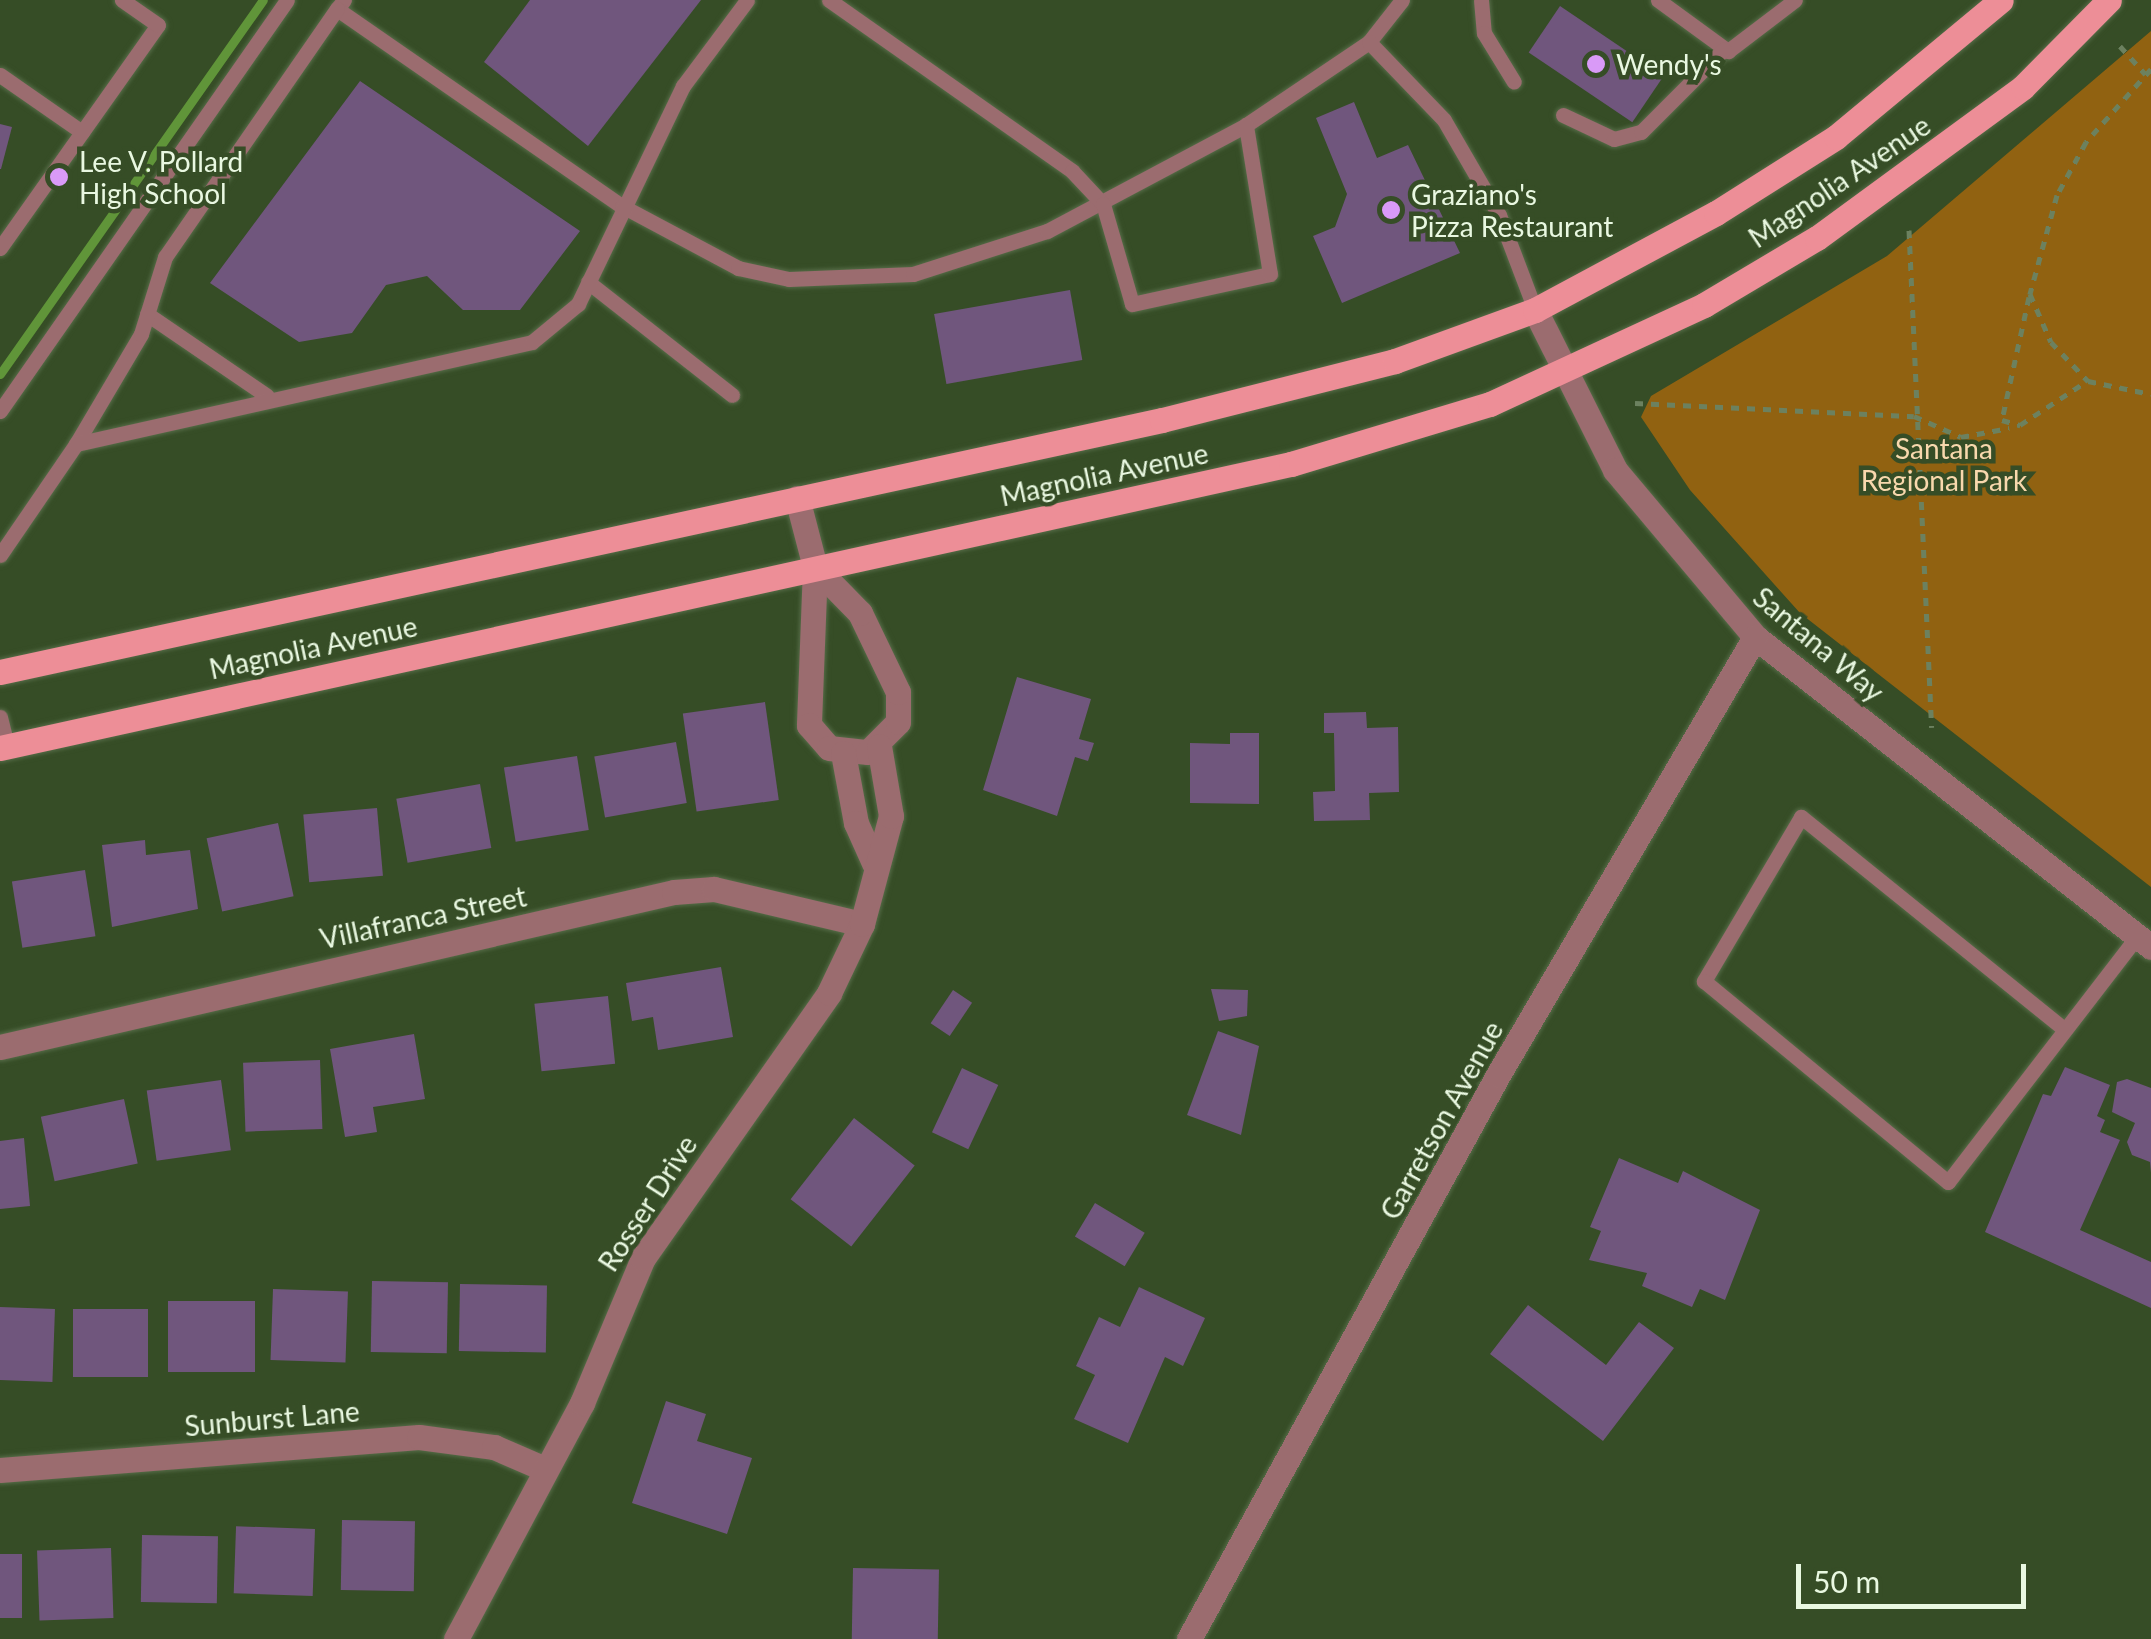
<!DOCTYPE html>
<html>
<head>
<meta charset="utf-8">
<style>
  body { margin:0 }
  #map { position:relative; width:2151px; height:1639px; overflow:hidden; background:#364d26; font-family:Lato,sans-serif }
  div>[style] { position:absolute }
  .green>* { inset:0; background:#916211 }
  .stream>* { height:9px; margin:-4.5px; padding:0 4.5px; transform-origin:4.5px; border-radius:4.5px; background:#609539 }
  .building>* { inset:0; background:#70567d; transform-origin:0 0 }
  .path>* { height:5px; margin-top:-2.5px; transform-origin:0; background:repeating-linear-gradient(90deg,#6c815f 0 8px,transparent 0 16px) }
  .roads { filter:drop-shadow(0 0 2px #566c48) drop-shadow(0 0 2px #566c48) }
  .service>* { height:15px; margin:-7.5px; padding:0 7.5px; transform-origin:7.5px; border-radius:7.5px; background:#9b6c6f }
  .minor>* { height:25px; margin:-12.5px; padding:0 12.5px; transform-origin:12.5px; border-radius:12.5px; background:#9b6c6f }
  .tertiary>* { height:25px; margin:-12.5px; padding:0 12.5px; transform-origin:12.5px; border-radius:12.5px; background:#9b6c6f }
  .primary>* { height:25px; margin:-12.5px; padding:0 12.5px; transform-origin:12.5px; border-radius:12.5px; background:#ed8e97 }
  .dots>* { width:28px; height:28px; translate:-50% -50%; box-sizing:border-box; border:5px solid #364d26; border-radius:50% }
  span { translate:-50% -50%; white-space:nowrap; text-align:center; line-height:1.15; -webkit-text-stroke:9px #364d26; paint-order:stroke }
  .poi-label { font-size:28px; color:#e9f8e1 }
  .left { translate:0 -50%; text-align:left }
  .street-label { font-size:28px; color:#e9f8e1 }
  .park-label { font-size:28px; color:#f8d8ad }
  .scale { position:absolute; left:1796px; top:1564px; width:230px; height:45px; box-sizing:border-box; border:5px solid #e9f8e1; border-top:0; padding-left:12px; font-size:30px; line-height:35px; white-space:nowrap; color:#e9f8e1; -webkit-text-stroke:8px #364d26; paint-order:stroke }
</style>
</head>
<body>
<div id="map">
  <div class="green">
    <i style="clip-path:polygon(2151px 31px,2151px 887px,1800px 613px,1690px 490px,1641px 417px,1651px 396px,1887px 256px)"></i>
  </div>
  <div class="stream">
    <i style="left:0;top:374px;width:457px;rotate:-54.9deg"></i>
  </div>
  <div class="building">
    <i style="clip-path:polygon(530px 0,701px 0,588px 146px,484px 62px)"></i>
    <i style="left:1560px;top:6px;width:125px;height:56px;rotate:34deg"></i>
    <i style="clip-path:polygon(360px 81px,580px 231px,520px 310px,463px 310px,427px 276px,386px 285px,352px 333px,299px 342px,210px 283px)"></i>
    <i style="clip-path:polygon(1354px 102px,1377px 158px,1408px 145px,1460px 253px,1342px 303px,1313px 236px,1335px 227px,1347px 194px,1316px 118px)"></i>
    <i style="clip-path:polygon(0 124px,12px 127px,1px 169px,0 169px)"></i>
    <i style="left:1070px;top:290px;width:71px;height:138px;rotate:80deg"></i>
    <i style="clip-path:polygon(1017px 677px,1091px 699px,1079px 739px,1094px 743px,1088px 761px,1075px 757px,1057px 816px,983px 790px)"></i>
    <i style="left:765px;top:702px;width:99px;height:83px;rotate:82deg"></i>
    <i style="clip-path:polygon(1366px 712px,1367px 728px,1398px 727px,1399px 792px,1369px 793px,1370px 820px,1314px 821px,1313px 792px,1335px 791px,1334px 733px,1324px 733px,1324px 713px)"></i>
    <i style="clip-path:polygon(1230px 733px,1259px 733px,1259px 804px,1190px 803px,1190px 743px,1230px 744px)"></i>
    <i style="left:676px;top:742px;width:62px;height:83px;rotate:80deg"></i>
    <i style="left:577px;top:756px;width:75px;height:74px;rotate:81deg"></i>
    <i style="left:480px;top:784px;width:65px;height:85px;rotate:80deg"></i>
    <i style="left:377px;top:808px;width:68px;height:74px;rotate:85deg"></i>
    <i style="left:278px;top:823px;width:75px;height:73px;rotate:78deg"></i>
    <i style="clip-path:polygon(145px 840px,146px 855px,190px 850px,198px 909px,112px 927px,102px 845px)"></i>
    <i style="left:85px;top:870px;width:67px;height:74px;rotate:81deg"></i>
    <i style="clip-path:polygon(721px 967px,733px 1037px,658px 1050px,653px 1017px,632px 1021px,626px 983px)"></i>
    <i style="clip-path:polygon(1211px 989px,1248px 990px,1247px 1016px,1219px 1021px)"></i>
    <i style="left:953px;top:990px;width:23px;height:40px;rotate:34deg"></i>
    <i style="left:608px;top:996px;width:68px;height:74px;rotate:84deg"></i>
    <i style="clip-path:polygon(1218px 1031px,1259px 1046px,1241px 1135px,1187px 1115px)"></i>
    <i style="clip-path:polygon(414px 1034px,425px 1099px,373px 1107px,377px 1132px,345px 1137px,330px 1049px)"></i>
    <i style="left:320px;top:1060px;width:69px;height:77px;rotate:88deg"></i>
    <i style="clip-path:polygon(2065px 1067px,2110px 1085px,2097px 1116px,2105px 1120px,2100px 1132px,2120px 1140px,2080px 1230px,2151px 1262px,2151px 1308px,1985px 1232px,2043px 1094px,2051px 1096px)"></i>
    <i style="left:962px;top:1068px;width:40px;height:71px;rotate:25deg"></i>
    <i style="clip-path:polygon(2127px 1079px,2151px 1088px,2151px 1173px,2150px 1162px,2132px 1155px,2127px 1142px,2135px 1123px,2112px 1112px,2117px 1082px)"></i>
    <i style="left:221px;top:1080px;width:71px;height:75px;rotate:82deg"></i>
    <i style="left:124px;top:1099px;width:66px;height:85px;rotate:78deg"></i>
    <i style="left:854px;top:1118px;width:77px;height:103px;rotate:38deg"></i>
    <i style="clip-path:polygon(24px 1138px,30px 1206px,0 1209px,0 1141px)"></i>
    <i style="clip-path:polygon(1619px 1158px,1678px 1183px,1683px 1171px,1760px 1210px,1725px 1300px,1700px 1289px,1692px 1307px,1642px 1286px,1647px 1273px,1589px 1260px,1601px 1231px,1590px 1227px)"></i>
    <i style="left:1095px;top:1203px;width:58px;height:39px;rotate:31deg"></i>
    <i style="left:372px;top:1281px;width:76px;height:71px;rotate:1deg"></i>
    <i style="left:460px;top:1284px;width:87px;height:67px;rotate:1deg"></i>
    <i style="clip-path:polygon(1139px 1287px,1205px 1318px,1183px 1366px,1165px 1357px,1128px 1443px,1074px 1419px,1095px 1375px,1076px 1366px,1099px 1317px,1120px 1327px)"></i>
    <i style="left:273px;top:1289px;width:75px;height:71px;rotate:2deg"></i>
    <i style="left:168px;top:1301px;width:87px;height:71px"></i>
    <i style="clip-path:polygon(1528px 1305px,1606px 1365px,1639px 1322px,1674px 1348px,1603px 1441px,1490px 1354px)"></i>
    <i style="left:0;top:1307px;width:55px;height:73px;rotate:2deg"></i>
    <i style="left:73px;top:1309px;width:75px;height:68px"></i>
    <i style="clip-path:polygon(666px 1401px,706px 1414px,697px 1441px,752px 1458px,727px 1534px,632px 1503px)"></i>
    <i style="left:342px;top:1520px;width:73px;height:70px;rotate:1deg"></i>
    <i style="left:315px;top:1529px;width:67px;height:79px;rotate:92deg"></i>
    <i style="left:142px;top:1535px;width:76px;height:67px;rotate:1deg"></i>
    <i style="left:111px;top:1548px;width:70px;height:74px;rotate:88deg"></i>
    <i style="left:0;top:1554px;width:22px;height:64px"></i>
    <i style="left:853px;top:1568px;width:86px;height:71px;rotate:1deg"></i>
  </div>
  <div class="path">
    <i style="left:2120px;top:46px;width:38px;rotate:48deg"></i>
    <i style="left:2151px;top:69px;width:98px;rotate:131.7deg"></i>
    <i style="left:2086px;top:142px;width:60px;rotate:118.7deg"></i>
    <i style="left:2057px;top:195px;width:103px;rotate:105.3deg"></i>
    <i style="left:2030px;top:294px;width:52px;rotate:66.4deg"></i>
    <i style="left:2051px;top:342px;width:54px;rotate:46.5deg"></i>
    <i style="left:2088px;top:381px;width:64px;rotate:11.7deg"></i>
    <i style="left:1909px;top:230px;width:498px;rotate:87.4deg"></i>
    <i style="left:2029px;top:297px;width:126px;rotate:102.4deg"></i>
    <i style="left:2002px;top:420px;width:19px;rotate:16deg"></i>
    <i style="left:2020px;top:425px;width:80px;rotate:-33.3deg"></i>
    <i style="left:1635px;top:403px;width:279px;rotate:2.7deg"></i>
    <i style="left:1914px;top:416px;width:51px;rotate:24.1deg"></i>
    <i style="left:1961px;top:437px;width:49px;rotate:-10.6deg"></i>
  </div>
  <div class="roads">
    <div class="service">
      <i style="left:344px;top:0;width:11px;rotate:128deg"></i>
      <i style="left:337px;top:9px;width:346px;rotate:34.7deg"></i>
      <i style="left:622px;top:206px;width:132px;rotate:28.1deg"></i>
      <i style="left:738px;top:268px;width:52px;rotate:12.2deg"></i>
      <i style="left:789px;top:279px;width:124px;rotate:-2.3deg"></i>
      <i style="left:913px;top:274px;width:141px;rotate:-17.8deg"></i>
      <i style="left:1047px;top:231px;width:225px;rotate:-28deg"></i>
      <i style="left:1246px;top:125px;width:148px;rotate:-34deg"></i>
      <i style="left:829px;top:0;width:297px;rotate:35.1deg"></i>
      <i style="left:1072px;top:171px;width:45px;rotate:46.8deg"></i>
      <i style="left:1103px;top:204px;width:104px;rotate:73.8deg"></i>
      <i style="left:1132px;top:304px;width:141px;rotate:-12.3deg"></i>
      <i style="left:1270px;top:274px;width:151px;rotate:-99.2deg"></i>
      <i style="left:1402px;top:0;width:53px;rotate:128.2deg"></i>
      <i style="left:1369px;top:42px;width:108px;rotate:46.1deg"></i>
      <i style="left:1444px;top:120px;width:110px;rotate:59.9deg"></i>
      <i style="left:1499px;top:215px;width:102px;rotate:69.2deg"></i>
      <i style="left:1481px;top:0;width:33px;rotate:85deg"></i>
      <i style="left:1484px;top:33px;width:57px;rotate:58.5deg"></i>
      <i style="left:1658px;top:0;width:87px;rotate:36.1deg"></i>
      <i style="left:1728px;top:51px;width:84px;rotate:-37.3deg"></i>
      <i style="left:0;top:75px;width:100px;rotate:34.8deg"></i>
      <i style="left:1563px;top:115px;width:56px;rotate:25.2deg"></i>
      <i style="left:1614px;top:139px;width:28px;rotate:-15deg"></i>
      <i style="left:1641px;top:132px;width:117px;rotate:-45deg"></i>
      <i style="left:0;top:248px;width:273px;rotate:-54.7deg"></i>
      <i style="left:158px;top:25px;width:44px;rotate:-145.2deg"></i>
      <i style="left:588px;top:282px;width:183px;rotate:38.1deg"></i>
      <i style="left:147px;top:314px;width:145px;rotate:34.3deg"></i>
      <i style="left:0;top:411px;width:501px;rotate:-55.07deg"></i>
      <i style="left:76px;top:444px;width:128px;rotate:-59.4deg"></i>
      <i style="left:141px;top:334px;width:81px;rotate:-72.7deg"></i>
      <i style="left:165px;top:257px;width:302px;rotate:-55.3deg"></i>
      <i style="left:0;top:555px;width:135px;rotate:-55.6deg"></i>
      <i style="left:76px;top:444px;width:467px;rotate:-12.6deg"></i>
      <i style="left:532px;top:342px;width:60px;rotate:-39.6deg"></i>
      <i style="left:578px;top:304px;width:242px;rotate:-64.3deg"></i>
      <i style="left:683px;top:86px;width:107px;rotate:-53.3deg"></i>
      <i style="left:0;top:717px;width:30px;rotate:76deg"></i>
      <i style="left:2064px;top:1029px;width:338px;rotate:-141.1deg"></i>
      <i style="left:1801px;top:817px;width:191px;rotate:120.6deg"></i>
      <i style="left:1704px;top:981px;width:316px;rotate:39.5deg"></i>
      <i style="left:1948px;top:1182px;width:309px;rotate:-52.4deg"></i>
    </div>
    <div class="minor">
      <i style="left:797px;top:498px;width:71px;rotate:75.4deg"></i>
      <i style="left:815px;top:567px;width:158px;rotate:92.2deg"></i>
      <i style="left:809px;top:725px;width:30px;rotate:49deg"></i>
      <i style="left:829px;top:748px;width:39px;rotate:6deg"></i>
      <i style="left:868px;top:752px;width:42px;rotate:-45deg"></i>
      <i style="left:898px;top:722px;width:30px;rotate:-90deg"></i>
      <i style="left:898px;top:692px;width:88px;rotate:-115.7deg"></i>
      <i style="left:860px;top:613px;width:64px;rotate:-134.4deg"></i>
      <i style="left:843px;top:753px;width:71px;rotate:79.5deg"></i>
      <i style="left:856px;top:823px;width:44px;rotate:65.8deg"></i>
      <i style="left:0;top:1047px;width:692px;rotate:-12.95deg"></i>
      <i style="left:674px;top:892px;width:40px;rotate:-4.3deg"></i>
      <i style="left:714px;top:889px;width:152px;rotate:13.3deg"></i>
      <i style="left:0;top:1470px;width:420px;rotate:-4.5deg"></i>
      <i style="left:419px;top:1437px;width:76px;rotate:7.6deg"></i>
      <i style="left:494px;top:1447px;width:56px;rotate:23.3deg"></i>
      <i style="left:456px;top:1639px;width:268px;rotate:-61.9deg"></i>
      <i style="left:582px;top:1403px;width:157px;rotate:-67.2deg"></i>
      <i style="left:643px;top:1258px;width:324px;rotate:-54.9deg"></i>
      <i style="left:829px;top:993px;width:76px;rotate:-64.4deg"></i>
      <i style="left:862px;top:924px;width:112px;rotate:-75deg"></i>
      <i style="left:891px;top:816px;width:71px;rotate:-99.7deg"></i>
    </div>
    <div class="tertiary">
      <i style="left:1535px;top:310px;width:179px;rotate:63.4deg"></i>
      <i style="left:1615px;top:470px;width:218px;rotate:50deg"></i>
      <i style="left:1755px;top:637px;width:503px;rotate:38.05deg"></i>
      <i style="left:1189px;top:1639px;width:643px;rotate:-61.28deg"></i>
      <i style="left:1498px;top:1075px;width:508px;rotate:-59.6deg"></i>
    </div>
    <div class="primary">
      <i style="left:0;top:672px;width:1189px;rotate:-12.24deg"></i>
      <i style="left:1162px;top:420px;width:240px;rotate:-14.2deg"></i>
      <i style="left:1395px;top:361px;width:149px;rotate:-20deg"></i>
      <i style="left:1535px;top:310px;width:205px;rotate:-28.2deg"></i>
      <i style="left:1716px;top:213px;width:142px;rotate:-32.3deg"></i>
      <i style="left:1836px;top:137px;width:214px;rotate:-39.7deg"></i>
      <i style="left:0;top:748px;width:1322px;rotate:-12.41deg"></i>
      <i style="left:1291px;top:464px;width:208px;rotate:-16.8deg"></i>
      <i style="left:1490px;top:404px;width:236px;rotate:-24.8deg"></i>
      <i style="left:1704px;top:305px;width:131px;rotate:-30.7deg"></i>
      <i style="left:1817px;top:238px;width:255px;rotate:-36.2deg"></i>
      <i style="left:2023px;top:87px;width:122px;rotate:-45.3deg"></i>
    </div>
  </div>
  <div class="dots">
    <i style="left:1596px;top:64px;background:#d99af7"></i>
    <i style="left:59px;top:177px;background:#d99af7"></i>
    <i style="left:1391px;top:210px;background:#d99af7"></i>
  </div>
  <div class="poi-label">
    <span class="left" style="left:1616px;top:64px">Wendy's</span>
    <span class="left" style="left:79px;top:177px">Lee V. Pollard<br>High School</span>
    <span class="left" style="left:1411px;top:210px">Graziano's<br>Pizza Restaurant</span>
  </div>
  <div class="street-label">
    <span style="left:1839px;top:181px;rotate:-34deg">Magnolia Avenue</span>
    <span style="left:1104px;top:474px;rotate:-12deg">Magnolia Avenue</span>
    <span style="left:1819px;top:644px;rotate:40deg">Santana Way</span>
    <span style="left:313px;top:647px;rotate:-12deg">Magnolia Avenue</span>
    <span style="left:423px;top:917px;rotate:-12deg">Villafranca Street</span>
    <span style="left:1441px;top:1120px;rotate:-61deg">Garretson Avenue</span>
    <span style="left:647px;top:1203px;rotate:-57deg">Rosser Drive</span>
    <span style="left:272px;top:1418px;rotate:-5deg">Sunburst Lane</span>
  </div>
  <div class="park-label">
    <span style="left:1944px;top:464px">Santana<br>Regional Park</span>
  </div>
  <div class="scale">50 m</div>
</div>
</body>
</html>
